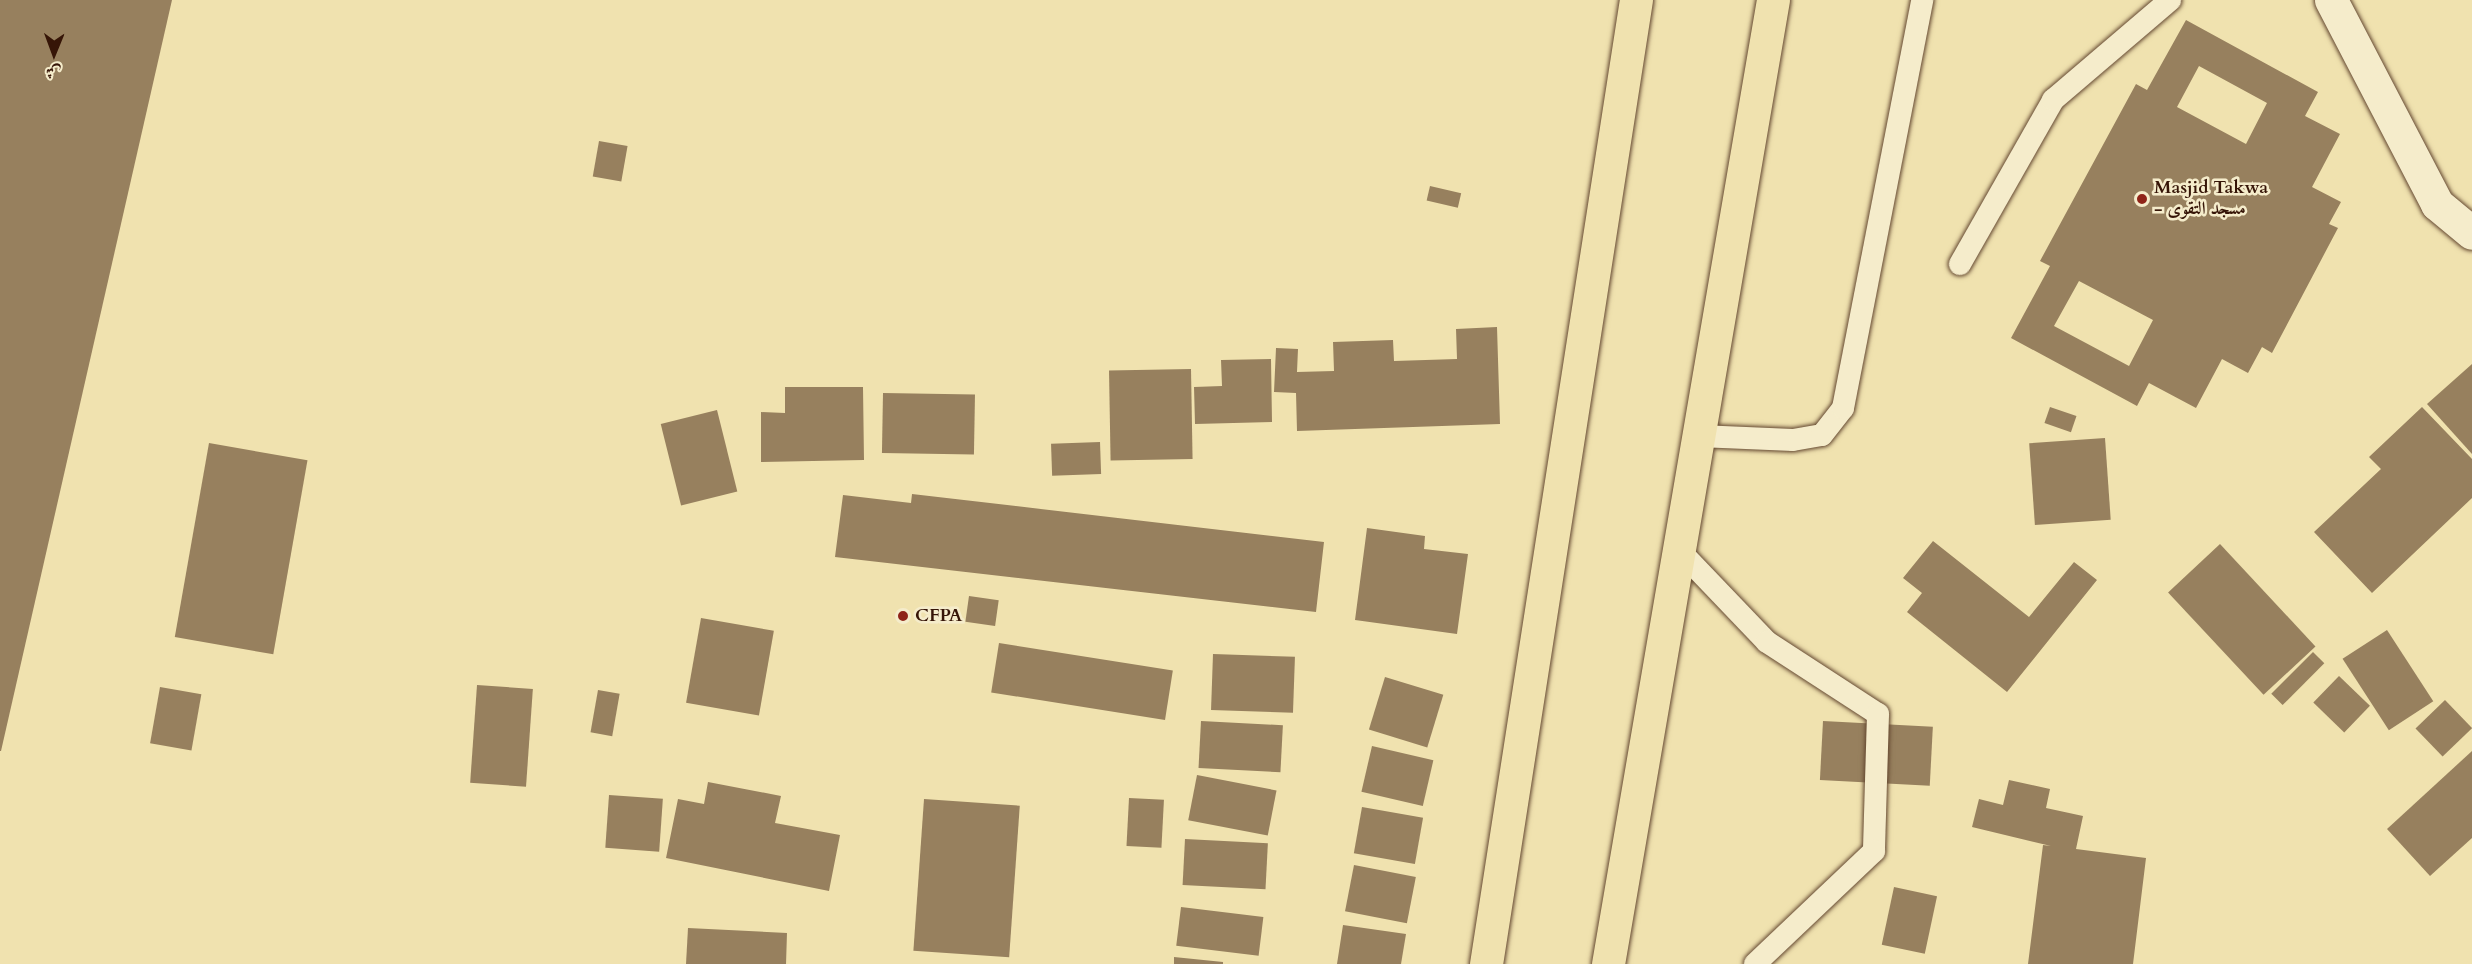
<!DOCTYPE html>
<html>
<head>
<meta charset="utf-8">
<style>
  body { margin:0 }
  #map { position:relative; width:2472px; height:964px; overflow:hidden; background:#f0e2af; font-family:Cardo,Amiri,serif }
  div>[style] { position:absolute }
  .building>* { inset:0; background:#97805e; transform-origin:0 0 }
  .roads { filter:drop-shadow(0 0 2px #644831) drop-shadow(0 0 2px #644831) }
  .lane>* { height:22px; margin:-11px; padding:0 11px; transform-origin:11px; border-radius:11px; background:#f5eccb }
  .street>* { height:33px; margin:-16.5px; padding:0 16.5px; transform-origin:16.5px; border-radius:16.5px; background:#f5eccb }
  .highway>* { height:33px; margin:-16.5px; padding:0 16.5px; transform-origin:16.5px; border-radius:16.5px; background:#f0e2af }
  .dots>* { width:16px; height:16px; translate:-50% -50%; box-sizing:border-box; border:3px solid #f5eccb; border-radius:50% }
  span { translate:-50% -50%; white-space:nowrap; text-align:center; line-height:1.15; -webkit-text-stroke:5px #f5eccb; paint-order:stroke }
  .poi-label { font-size:18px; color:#361507; font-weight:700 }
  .left { translate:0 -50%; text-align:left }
  .north { position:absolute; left:24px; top:24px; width:60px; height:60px; -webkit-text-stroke:4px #f5eccb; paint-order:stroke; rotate:181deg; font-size:16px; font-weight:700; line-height:24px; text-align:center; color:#361507 }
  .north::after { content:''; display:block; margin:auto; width:21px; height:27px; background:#361507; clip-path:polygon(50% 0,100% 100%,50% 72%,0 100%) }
</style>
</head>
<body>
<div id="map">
  <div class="building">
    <i style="clip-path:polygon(0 0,172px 0,1px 751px,0 751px)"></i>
    <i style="clip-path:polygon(evenodd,2186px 20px,2318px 92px,2305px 116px,2340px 134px,2312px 187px,2341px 202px,2329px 224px,2338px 228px,2272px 353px,2262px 347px,2248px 373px,2222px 359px,2196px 408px,2149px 383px,2137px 406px,2011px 338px,2050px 266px,2040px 261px,2136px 84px,2147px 90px,2186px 20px,2199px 66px,2267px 103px,2246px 144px,2177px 107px,2199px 66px,2186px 20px,2079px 281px,2153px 320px,2129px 366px,2054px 326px,2079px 281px)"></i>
    <i style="left:599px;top:141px;width:29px;height:36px;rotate:10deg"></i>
    <i style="left:1430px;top:186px;width:32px;height:15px;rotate:13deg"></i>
    <i style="clip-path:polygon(1497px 327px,1500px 424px,1297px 431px,1296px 393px,1274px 392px,1276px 348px,1298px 349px,1297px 372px,1334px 371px,1333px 342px,1393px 340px,1394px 361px,1457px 359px,1456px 329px)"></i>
    <i style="clip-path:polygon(1271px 359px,1272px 422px,1195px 424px,1194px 387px,1222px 386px,1221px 360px)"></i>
    <i style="clip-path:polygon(2472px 364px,2472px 454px,2427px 404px)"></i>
    <i style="left:1191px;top:369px;width:90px;height:82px;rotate:89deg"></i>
    <i style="clip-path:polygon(785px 387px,863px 387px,864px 460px,761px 462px,761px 412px,785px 413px)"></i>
    <i style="left:883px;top:393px;width:92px;height:60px;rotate:1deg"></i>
    <i style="left:2050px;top:407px;width:28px;height:17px;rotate:19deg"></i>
    <i style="clip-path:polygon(2422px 407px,2472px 459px,2472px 498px,2372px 593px,2314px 532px,2381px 469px,2369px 457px)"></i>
    <i style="left:717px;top:410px;width:84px;height:58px;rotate:76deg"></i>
    <i style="left:2105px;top:438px;width:82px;height:76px;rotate:86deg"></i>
    <i style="left:1100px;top:442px;width:32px;height:49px;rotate:88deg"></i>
    <i style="left:209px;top:443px;width:100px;height:197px;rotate:10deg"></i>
    <i style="clip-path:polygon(912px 494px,1324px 542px,1316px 612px,835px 557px,843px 495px,911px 503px)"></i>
    <i style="clip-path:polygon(1367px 528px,1425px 536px,1424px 549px,1468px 554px,1457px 634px,1355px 620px)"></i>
    <i style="clip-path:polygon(1933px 541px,2029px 617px,2074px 562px,2097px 580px,2007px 692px,1907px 612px,1922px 593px,1903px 578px)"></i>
    <i style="left:2220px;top:544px;width:140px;height:71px;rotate:47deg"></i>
    <i style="left:969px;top:596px;width:30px;height:26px;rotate:8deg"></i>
    <i style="left:701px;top:618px;width:74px;height:86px;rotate:10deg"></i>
    <i style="left:2387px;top:630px;width:85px;height:53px;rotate:57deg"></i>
    <i style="left:999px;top:643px;width:176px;height:50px;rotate:9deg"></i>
    <i style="left:2313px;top:652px;width:16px;height:59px;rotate:45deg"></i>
    <i style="left:1213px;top:654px;width:82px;height:56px;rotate:2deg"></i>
    <i style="left:2339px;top:676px;width:43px;height:37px;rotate:44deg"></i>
    <i style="left:1385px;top:677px;width:61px;height:55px;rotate:17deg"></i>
    <i style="left:477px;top:685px;width:56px;height:98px;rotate:4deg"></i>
    <i style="left:160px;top:687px;width:42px;height:57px;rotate:10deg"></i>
    <i style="left:598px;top:690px;width:22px;height:43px;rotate:10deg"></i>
    <i style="left:2445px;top:700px;width:39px;height:41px;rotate:46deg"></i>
    <i style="left:1201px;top:721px;width:82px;height:47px;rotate:3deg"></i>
    <i style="left:1823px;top:721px;width:110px;height:59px;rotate:3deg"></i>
    <i style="left:1372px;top:746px;width:63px;height:47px;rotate:13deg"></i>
    <i style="clip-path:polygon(2472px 751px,2472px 838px,2430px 876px,2387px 829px)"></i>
    <i style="left:1197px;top:775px;width:81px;height:46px;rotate:11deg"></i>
    <i style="clip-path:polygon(2009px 780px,2050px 789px,2046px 808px,2083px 816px,2076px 849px,2146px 858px,2133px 964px,2028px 964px,2043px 845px,2051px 846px,1972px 827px,1979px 799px,2003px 805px)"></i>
    <i style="clip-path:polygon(708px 782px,781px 796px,775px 823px,840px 835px,829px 891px,666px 858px,678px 799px,704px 804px)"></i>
    <i style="left:609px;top:795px;width:54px;height:53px;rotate:4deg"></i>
    <i style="left:1129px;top:798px;width:35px;height:48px;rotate:3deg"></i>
    <i style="left:924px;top:799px;width:96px;height:152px;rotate:4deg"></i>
    <i style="left:1362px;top:807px;width:62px;height:47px;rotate:10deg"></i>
    <i style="left:1185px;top:839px;width:83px;height:46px;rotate:3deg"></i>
    <i style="left:1354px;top:865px;width:63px;height:47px;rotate:11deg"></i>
    <i style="left:1894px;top:887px;width:44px;height:59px;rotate:12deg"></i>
    <i style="left:1181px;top:907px;width:83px;height:39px;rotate:7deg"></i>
    <i style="clip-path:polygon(1343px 925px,1406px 934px,1401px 964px,1337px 964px)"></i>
    <i style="clip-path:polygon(688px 928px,787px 933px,786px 964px,686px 964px)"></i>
    <i style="clip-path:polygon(1174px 957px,1223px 962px,1223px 964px,1174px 964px)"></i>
  </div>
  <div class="roads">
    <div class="lane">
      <i style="left:1960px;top:264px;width:189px;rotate:-60.4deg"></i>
      <i style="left:2053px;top:100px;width:154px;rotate:-40.5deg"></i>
      <i style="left:1699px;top:436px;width:94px;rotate:2.4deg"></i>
      <i style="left:1793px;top:440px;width:29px;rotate:-10deg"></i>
      <i style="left:1822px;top:435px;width:34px;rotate:-52deg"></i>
      <i style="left:1843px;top:408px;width:416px;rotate:-79deg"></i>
      <i style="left:1681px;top:552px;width:124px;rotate:46.3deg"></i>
      <i style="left:1767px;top:642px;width:132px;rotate:33deg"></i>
      <i style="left:1878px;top:714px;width:137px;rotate:91.7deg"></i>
      <i style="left:1874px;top:851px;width:164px;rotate:136.5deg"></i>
    </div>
    <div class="street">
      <i style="left:2331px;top:0;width:230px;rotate:62.5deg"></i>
      <i style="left:2437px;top:204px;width:45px;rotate:39.6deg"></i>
    </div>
    <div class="highway">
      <i style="left:1486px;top:964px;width:976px;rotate:-81.16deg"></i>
      <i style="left:1608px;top:964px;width:978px;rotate:-80.29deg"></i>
    </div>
  </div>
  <div class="dots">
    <i style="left:2142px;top:199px;background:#8f2418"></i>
    <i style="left:903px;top:616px;background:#8f2418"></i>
  </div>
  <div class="poi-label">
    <span class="left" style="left:2154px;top:199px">Masjid Takwa<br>- مسجد التقوى</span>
    <span class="left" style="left:915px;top:616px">CFPA</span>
  </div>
  <div class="north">ش</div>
</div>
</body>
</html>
